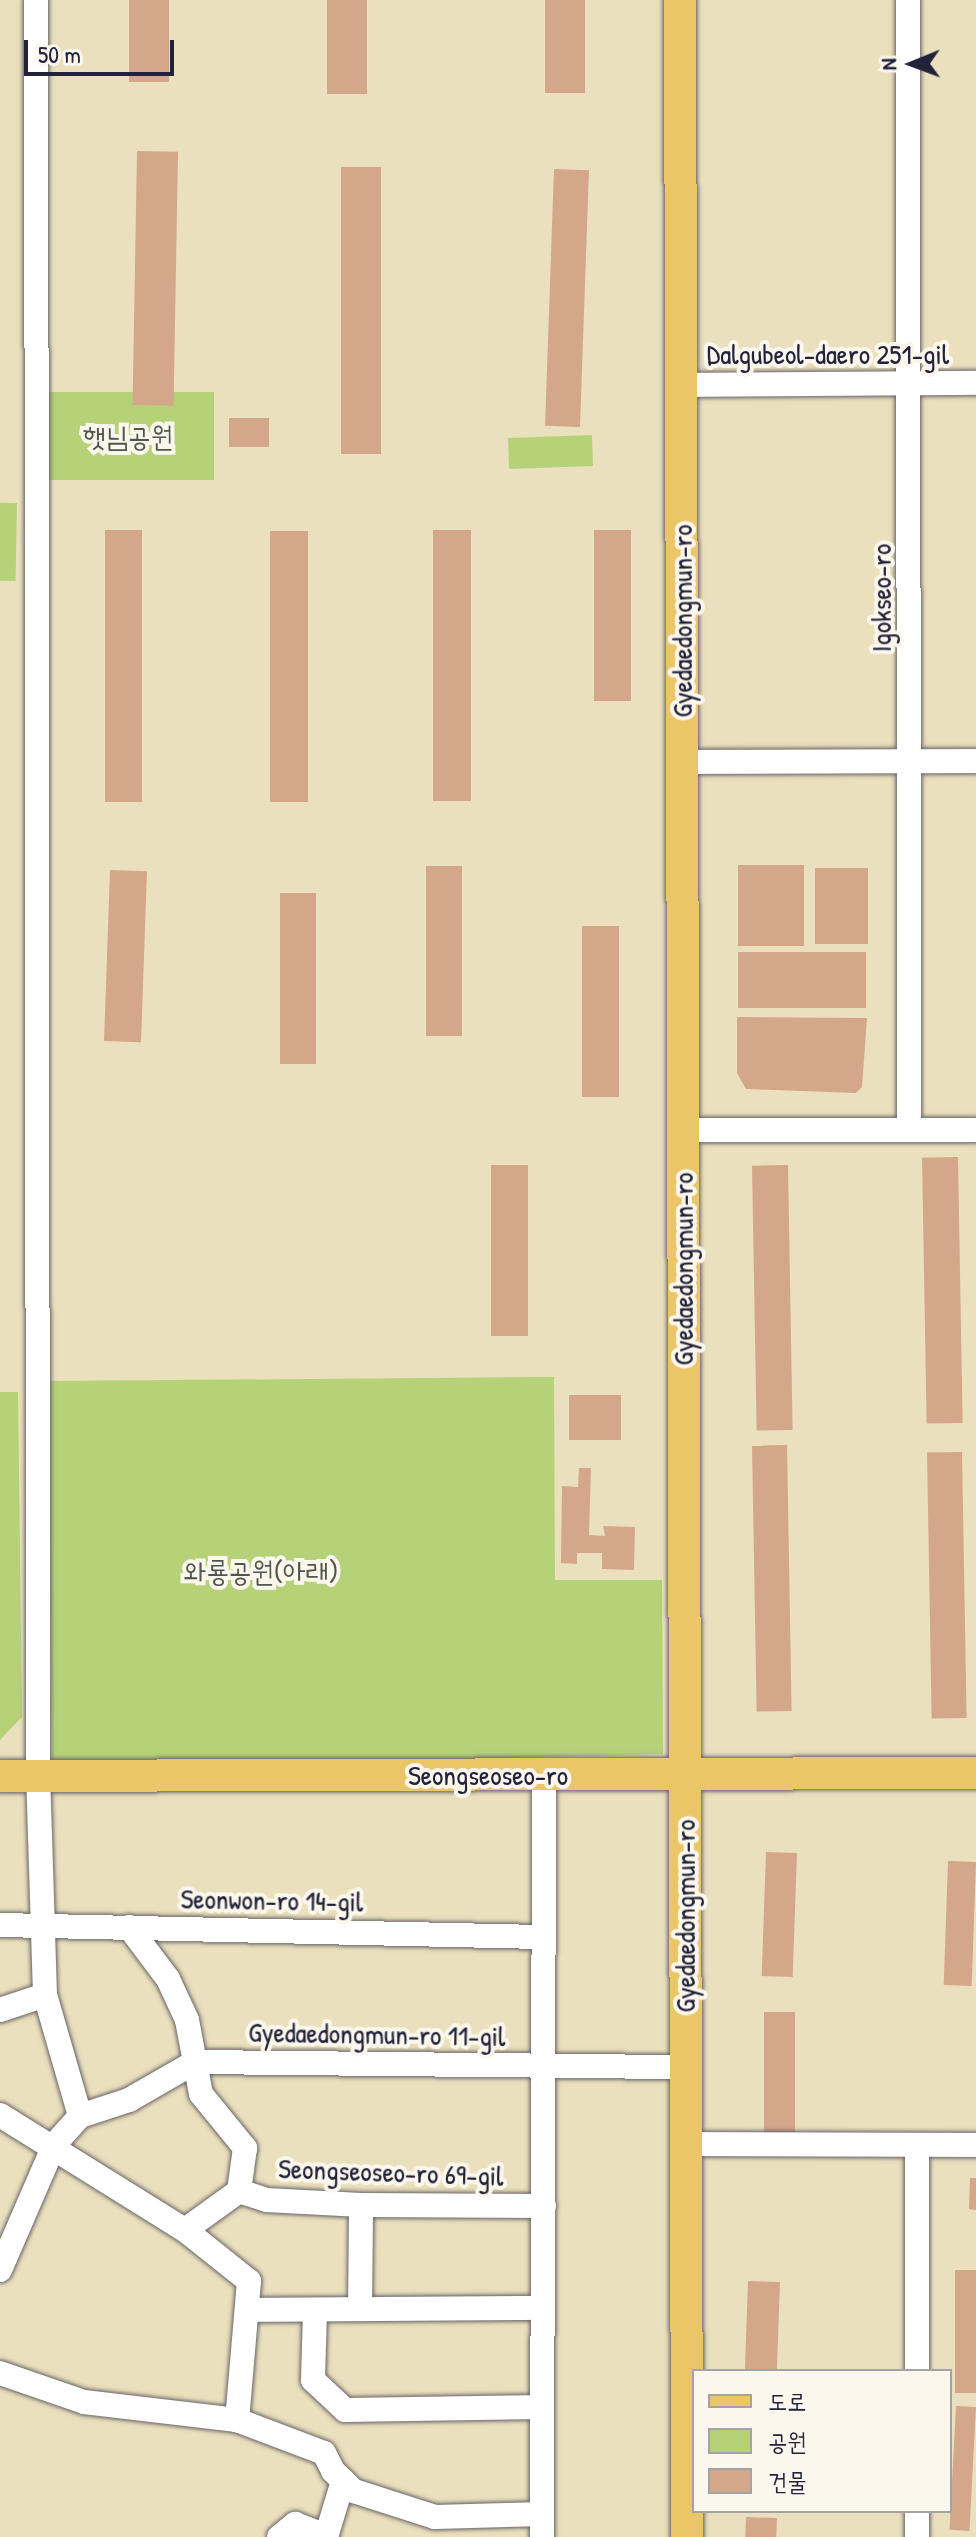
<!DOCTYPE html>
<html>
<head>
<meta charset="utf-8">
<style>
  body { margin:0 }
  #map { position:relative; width:976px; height:2537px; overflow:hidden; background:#ebe0bd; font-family:"Patrick Hand","Poor Story",sans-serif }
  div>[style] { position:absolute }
  .green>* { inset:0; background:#b5d279; transform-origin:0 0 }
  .building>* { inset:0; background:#d4a68a; transform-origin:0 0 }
  .roads { filter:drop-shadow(0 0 2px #686468) drop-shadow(0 0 2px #686468) }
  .minor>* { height:24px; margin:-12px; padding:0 12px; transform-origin:12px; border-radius:12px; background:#fff }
  .major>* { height:32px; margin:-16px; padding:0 16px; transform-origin:16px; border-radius:16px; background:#ebc669 }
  span { translate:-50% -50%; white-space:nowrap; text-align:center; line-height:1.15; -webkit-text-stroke:8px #fbf7ec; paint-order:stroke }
  .street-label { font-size:28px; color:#22223b }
  .park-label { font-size:28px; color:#4e574e }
  .legend { position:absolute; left:692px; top:2369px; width:260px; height:144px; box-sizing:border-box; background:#fbf7ec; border:2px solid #a4a2a5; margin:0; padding:10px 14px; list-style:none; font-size:24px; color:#22223b }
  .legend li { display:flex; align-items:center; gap:16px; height:40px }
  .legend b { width:40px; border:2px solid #a4a2a5 }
  .north { position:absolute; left:872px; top:24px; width:80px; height:80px; -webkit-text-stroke:6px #fbf7ec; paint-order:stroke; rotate:269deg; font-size:22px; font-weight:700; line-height:32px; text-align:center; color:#22223b }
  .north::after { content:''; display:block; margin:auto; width:28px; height:36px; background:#22223b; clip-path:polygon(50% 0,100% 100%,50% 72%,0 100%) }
  .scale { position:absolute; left:24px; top:40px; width:150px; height:36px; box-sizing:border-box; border:4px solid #22223b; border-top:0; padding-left:10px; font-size:24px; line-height:28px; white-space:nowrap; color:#22223b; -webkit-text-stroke:6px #fbf7ec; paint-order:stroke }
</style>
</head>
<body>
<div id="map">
  <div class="green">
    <i style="left:43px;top:392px;width:171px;height:88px"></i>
    <i style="left:592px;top:435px;width:31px;height:84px;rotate:88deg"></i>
    <i style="left:17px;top:503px;width:78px;height:17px;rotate:91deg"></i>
    <i style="clip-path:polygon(554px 1377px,555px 1580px,662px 1580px,663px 1754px,52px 1769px,49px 1381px)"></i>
    <i style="clip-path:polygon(0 1392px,18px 1392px,22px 1717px,0 1740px)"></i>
  </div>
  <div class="building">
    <i style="left:129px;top:0;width:40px;height:82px"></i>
    <i style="left:327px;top:0;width:40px;height:94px"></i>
    <i style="left:545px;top:0;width:40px;height:93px"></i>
    <i style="left:137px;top:151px;width:41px;height:254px;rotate:1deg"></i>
    <i style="left:381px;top:167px;width:287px;height:40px;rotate:90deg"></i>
    <i style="left:554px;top:169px;width:35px;height:257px;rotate:2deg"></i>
    <i style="left:229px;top:418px;width:40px;height:29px"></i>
    <i style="left:105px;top:530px;width:37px;height:272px"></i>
    <i style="left:433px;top:530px;width:38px;height:271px"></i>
    <i style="left:594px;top:530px;width:37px;height:171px"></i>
    <i style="left:270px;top:531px;width:38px;height:271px"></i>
    <i style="left:738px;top:865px;width:66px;height:81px"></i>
    <i style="left:426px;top:866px;width:36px;height:170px"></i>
    <i style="left:815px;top:868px;width:53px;height:76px"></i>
    <i style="left:110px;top:870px;width:37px;height:171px;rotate:2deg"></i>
    <i style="left:280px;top:893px;width:36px;height:171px"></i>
    <i style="left:582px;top:926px;width:37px;height:171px"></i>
    <i style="left:738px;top:952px;width:128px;height:56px"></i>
    <i style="clip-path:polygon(737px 1017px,867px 1018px,862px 1087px,856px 1093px,746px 1089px,737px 1073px)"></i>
    <i style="left:958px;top:1157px;width:266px;height:36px;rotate:89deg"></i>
    <i style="left:491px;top:1165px;width:37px;height:171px"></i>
    <i style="left:788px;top:1165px;width:265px;height:36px;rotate:89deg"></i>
    <i style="left:569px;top:1395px;width:52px;height:45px"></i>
    <i style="left:787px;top:1445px;width:266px;height:35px;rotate:89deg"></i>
    <i style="left:962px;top:1452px;width:266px;height:35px;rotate:89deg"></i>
    <i style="clip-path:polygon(579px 1468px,591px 1468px,589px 1535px,605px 1536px,603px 1526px,635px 1527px,634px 1570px,602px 1569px,602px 1553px,577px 1553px,577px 1564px,561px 1563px,562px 1486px,578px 1487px)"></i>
    <i style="left:766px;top:1852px;width:31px;height:124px;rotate:2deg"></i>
    <i style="left:948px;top:1861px;width:28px;height:124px;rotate:2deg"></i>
    <i style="left:764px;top:2012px;width:31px;height:123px"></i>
    <i style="clip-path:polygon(970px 2178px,976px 2178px,976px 2210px,969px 2209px)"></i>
    <i style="left:955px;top:2270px;width:21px;height:123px"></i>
    <i style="left:748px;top:2281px;width:32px;height:90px;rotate:2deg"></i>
    <i style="left:956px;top:2406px;width:20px;height:124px;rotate:3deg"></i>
    <i style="left:746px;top:2517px;width:31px;height:20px;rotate:2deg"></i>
  </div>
  <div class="roads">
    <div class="minor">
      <i style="left:908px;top:0;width:1130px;rotate:89.95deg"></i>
      <i style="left:681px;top:385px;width:295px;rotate:-0.4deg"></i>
      <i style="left:682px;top:762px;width:294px;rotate:-0.2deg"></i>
      <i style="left:683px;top:1130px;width:293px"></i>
      <i style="left:0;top:1925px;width:543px;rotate:1.27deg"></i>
      <i style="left:129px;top:1927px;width:65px;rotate:53.1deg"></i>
      <i style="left:168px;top:1979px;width:45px;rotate:65.1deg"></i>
      <i style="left:187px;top:2020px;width:75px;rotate:79.3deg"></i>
      <i style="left:201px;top:2094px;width:70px;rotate:50.8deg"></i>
      <i style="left:245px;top:2148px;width:43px;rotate:97.9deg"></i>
      <i style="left:0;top:2010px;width:47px;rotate:-18.4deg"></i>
      <i style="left:0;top:2115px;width:218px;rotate:31.9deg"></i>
      <i style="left:185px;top:2230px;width:82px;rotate:38.6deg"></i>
      <i style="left:249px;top:2281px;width:140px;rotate:94.9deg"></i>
      <i style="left:80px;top:2116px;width:52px;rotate:-18.1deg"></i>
      <i style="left:129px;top:2100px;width:76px;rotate:-29.9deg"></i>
      <i style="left:195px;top:2062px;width:491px;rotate:0.6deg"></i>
      <i style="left:686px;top:2144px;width:290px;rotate:0.2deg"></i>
      <i style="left:917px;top:2145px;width:226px;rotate:90deg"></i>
      <i style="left:239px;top:2191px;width:28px;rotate:18deg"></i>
      <i style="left:266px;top:2200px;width:95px;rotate:3deg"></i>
      <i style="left:361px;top:2205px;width:183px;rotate:0.3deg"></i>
      <i style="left:185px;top:2230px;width:67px;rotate:-35.8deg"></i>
      <i style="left:0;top:2270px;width:136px;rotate:-66.6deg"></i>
      <i style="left:54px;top:2145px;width:39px;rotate:-48deg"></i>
      <i style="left:80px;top:2116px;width:126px;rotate:-106.1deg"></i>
      <i style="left:45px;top:1995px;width:219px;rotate:-91.8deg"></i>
      <i style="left:38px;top:1776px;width:1776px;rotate:-90.06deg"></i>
      <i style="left:360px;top:2309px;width:104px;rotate:-89.4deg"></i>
      <i style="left:249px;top:2310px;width:294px;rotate:-0.4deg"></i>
      <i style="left:315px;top:2312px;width:68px;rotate:91.7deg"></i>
      <i style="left:313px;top:2380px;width:44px;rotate:43.2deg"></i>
      <i style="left:345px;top:2410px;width:197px;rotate:-0.9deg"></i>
      <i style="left:0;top:2373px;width:89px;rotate:19deg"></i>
      <i style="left:84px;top:2402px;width:154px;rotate:6.7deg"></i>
      <i style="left:237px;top:2420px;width:93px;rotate:20.8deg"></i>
      <i style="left:324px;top:2453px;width:20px;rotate:63deg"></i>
      <i style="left:333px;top:2471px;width:29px;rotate:44deg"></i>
      <i style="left:354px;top:2491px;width:85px;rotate:17.8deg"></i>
      <i style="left:435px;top:2517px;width:107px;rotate:-1.6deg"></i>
      <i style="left:917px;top:2511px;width:26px;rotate:90deg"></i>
      <i style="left:279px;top:2537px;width:21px;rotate:-39deg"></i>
      <i style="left:295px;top:2524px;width:34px;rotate:21deg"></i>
      <i style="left:326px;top:2537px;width:59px;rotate:-73.1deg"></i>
      <i style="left:542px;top:2537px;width:762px;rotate:-89.85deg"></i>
    </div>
    <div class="major">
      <i style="left:680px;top:0;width:2537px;rotate:89.84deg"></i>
      <i style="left:0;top:1776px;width:976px;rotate:-0.18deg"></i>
    </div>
  </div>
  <div class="street-label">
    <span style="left:828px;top:354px">Dalgubeol-daero 251-gil</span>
    <span style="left:881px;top:598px;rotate:-90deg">Igokseo-ro</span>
    <span style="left:682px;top:621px;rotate:-90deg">Gyedaedongmun-ro</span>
    <span style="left:683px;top:1269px;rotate:-90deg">Gyedaedongmun-ro</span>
    <span style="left:488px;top:1775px">Seongseoseo-ro</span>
    <span style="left:272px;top:1900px;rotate:1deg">Seonwon-ro 14-gil</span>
    <span style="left:685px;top:1916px;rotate:-90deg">Gyedaedongmun-ro</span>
    <span style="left:377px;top:2034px;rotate:1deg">Gyedaedongmun-ro 11-gil</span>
    <span style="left:391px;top:2172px;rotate:2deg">Seongseoseo-ro 69-gil</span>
  </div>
  <div class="park-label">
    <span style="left:128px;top:436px">햇님공원</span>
    <span style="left:261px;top:1571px">와룡공원(아래)</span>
  </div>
  <ul class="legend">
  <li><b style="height:10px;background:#ebc669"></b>도로</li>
  <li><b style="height:22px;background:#b5d279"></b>공원</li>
  <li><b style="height:22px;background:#d4a68a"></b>건물</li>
  </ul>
  <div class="north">N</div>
  <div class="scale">50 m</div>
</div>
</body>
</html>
